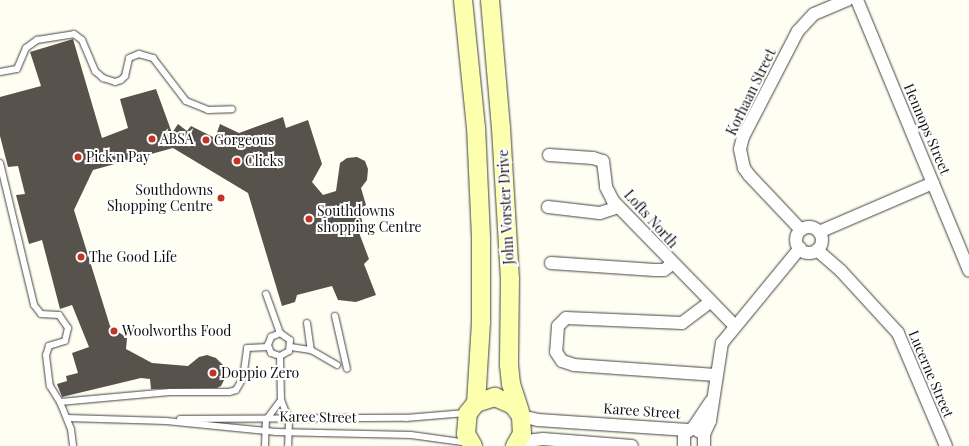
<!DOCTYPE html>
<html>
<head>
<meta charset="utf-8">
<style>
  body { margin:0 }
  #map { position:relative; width:969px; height:446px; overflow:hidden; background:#fffef2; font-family:"Playfair Display",serif }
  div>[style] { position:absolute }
  .building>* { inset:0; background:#58524c }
  .roads { filter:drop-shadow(0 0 1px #434343) drop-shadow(0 0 1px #434343) }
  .lane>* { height:6px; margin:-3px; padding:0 3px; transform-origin:3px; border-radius:3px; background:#fff }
  .street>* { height:12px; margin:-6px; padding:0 6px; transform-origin:6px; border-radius:6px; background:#fff }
  .street>.ring { margin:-6px; padding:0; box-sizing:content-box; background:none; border:12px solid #fff; border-radius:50% }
  .secondary>* { height:18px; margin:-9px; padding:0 9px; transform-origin:9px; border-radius:9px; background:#fcffae }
  .dots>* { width:11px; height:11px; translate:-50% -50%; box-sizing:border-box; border:2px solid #fff; border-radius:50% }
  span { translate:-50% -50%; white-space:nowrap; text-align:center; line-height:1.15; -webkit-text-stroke:4px #fff; paint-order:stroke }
  .street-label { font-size:14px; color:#101010 }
  .poi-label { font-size:14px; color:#101010 }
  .left { translate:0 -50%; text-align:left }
  .right { translate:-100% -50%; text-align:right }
</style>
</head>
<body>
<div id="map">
  <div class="building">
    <i style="clip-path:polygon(73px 39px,102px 138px,128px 128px,120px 99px,156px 89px,172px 133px,178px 124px,187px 131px,191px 126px,215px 138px,220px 124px,239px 133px,283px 117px,286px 128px,308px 120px,322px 164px,312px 182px,323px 195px,336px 191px,340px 163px,347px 158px,357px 157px,365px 161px,368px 169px,367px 180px,361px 188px,366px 205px,359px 209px,364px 229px,358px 230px,369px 259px,364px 264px,376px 295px,356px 302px,338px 300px,332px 286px,297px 295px,295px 302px,282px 306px,248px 193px,173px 148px,93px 170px,74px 210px,110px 326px,127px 338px,126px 349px,152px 363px,188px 366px,199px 357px,207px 355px,216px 358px,223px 365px,226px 376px,221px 386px,217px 388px,151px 389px,150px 379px,141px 378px,62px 397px,57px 384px,67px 381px,66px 376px,78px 373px,72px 353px,89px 347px,72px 305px,60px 309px,42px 240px,29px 244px,16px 195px,25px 194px,18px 166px,8px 167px,0 136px,0 97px,41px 86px,30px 52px)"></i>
  </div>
  <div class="roads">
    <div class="lane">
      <i style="left:0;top:72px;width:17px;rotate:-10deg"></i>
      <i style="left:17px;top:69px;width:23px;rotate:-67deg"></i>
      <i style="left:26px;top:48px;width:14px;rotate:-36deg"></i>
      <i style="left:37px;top:40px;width:37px;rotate:-9deg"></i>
      <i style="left:74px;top:34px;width:10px;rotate:37deg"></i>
      <i style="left:82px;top:40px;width:34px;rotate:67deg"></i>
      <i style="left:95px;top:71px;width:11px;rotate:41deg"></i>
      <i style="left:103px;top:78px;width:13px;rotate:18deg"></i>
      <i style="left:115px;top:82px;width:6px;rotate:-18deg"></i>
      <i style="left:121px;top:80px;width:6px;rotate:-45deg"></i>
      <i style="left:125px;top:76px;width:18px;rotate:-77deg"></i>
      <i style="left:129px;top:58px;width:11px;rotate:-22deg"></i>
      <i style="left:139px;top:54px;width:15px;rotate:16deg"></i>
      <i style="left:153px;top:58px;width:54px;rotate:52.5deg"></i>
      <i style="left:186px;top:101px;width:24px;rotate:22deg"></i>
      <i style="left:208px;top:110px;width:24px;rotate:-2deg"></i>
      <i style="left:0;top:163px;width:146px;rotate:76.5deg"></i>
      <i style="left:34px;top:305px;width:11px;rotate:52deg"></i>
      <i style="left:41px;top:314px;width:18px;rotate:3deg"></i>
      <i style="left:59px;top:315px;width:16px;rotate:55deg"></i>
      <i style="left:68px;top:328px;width:13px;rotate:103deg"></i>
      <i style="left:65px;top:341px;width:17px;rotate:163deg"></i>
      <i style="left:49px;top:346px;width:9px;rotate:108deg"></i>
      <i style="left:46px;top:355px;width:31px;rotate:83deg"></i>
      <i style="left:50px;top:386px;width:19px;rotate:58deg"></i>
      <i style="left:60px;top:402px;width:110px;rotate:-5.2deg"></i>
      <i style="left:170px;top:392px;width:59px"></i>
      <i style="left:229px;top:392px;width:7px;rotate:-16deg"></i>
      <i style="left:236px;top:390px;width:14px;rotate:-60deg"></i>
      <i style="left:243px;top:378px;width:30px;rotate:-82deg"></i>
      <i style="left:247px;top:348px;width:21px;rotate:-3deg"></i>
      <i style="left:266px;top:294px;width:41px;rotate:70.3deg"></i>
      <i style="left:280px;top:333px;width:12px;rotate:35deg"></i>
      <i style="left:290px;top:340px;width:11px;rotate:95deg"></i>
      <i style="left:289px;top:351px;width:10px;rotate:151deg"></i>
      <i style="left:280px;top:356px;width:9px;rotate:-162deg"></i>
      <i style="left:271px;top:353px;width:9px;rotate:-111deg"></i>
      <i style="left:268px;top:345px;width:9px;rotate:-69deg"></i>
      <i style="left:271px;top:337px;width:10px;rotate:-24deg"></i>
      <i style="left:335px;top:316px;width:54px;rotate:77.2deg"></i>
      <i style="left:307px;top:323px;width:27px;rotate:82deg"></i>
      <i style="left:291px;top:347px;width:20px;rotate:9deg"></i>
      <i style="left:311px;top:350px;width:30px;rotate:30deg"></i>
      <i style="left:280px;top:356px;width:44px;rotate:88.7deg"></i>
      <i style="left:281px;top:400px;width:22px;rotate:68deg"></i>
      <i style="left:289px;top:420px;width:26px;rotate:92deg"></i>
      <i style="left:60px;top:402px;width:29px;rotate:68deg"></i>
      <i style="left:71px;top:429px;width:17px;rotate:83deg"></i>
      <i style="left:67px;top:418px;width:99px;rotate:1.7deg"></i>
      <i style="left:166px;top:421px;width:111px;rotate:5.7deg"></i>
      <i style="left:276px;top:432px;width:135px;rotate:1.3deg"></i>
      <i style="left:411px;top:435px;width:59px;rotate:7.9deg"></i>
      <i style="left:180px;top:419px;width:226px;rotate:-0.3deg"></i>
      <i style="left:406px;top:418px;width:60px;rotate:-4.8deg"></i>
      <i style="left:265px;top:446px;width:26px;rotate:-88deg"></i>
      <i style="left:266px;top:420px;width:25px;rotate:-53deg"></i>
    </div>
    <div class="street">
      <i style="left:857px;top:0;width:293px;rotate:67.5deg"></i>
      <i style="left:549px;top:155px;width:44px;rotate:3.9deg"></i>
      <i style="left:593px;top:158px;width:10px;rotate:17deg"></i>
      <i style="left:603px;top:161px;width:26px;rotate:83deg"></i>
      <i style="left:606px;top:187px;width:16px;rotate:63deg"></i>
      <i style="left:613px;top:201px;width:175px;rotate:45.7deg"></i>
      <i style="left:548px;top:207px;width:52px;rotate:6.6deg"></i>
      <i style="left:600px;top:213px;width:19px;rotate:-18deg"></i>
      <i class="ring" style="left:796px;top:227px;width:14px;height:14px"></i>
      <i style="left:801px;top:230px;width:76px;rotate:-133.4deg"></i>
      <i style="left:749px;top:175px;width:9px;rotate:-126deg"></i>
      <i style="left:744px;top:168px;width:19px;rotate:-102deg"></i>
      <i style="left:740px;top:149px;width:12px;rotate:-76deg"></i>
      <i style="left:743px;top:137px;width:119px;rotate:-62.6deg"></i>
      <i style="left:798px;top:31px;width:23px;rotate:-47deg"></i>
      <i style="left:814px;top:14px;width:36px;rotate:-23deg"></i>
      <i style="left:819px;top:232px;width:124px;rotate:-23.3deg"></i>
      <i style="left:817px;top:250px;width:32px;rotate:41deg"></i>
      <i style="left:841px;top:271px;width:84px;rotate:47.4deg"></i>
      <i style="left:898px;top:333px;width:123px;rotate:67deg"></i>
      <i style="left:551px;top:263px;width:104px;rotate:3.9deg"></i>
      <i style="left:655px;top:270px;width:9px"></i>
      <i style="left:664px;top:270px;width:10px;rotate:-37deg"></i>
      <i style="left:710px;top:302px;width:35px;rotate:143deg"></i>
      <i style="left:682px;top:323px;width:116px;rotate:-177.5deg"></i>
      <i style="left:566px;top:318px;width:11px;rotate:135deg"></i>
      <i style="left:558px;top:326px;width:26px;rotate:94deg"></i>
      <i style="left:556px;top:352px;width:11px;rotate:56deg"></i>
      <i style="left:562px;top:361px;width:13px;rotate:18deg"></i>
      <i style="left:574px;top:365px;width:142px;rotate:4deg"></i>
      <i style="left:521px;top:416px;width:17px;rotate:13deg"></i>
      <i style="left:538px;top:420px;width:150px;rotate:3.8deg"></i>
      <i style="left:693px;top:428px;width:32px;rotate:-56deg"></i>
      <i style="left:704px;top:434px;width:14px;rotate:-65deg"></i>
      <i style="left:710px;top:421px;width:79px;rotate:-81.3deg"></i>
      <i style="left:722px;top:343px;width:123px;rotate:-50.6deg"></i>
      <i style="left:519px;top:442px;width:24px;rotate:-7deg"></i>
      <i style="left:543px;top:439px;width:89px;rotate:4.5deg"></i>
      <i style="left:684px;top:446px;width:12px;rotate:-90deg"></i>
      <i style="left:684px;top:434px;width:11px;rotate:-34deg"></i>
      <i style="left:693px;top:428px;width:13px;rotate:29deg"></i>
      <i style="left:704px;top:434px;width:12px;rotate:90deg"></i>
    </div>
    <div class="secondary">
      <i style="left:463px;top:0;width:128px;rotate:84.2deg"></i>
      <i style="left:476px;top:127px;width:112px;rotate:87.4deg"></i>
      <i style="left:481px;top:239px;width:83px;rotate:90deg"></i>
      <i style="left:481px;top:322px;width:81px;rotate:93.5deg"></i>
      <i style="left:490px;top:0;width:128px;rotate:85.1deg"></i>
      <i style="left:501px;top:128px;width:151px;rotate:86.6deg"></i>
      <i style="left:510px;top:279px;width:86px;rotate:90.7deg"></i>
      <i style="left:509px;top:365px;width:19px;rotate:84deg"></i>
      <i style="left:511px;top:384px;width:29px;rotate:72deg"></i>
      <i style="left:473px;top:446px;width:14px;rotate:-120deg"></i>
      <i style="left:466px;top:434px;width:21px;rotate:-85deg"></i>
      <i style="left:468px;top:413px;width:13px;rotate:-51deg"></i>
      <i style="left:476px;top:403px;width:20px;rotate:-18deg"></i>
      <i style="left:495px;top:397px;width:20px;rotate:24deg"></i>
      <i style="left:513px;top:405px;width:14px;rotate:54deg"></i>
      <i style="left:521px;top:416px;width:18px;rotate:87deg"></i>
      <i style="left:522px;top:434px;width:14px;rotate:120deg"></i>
    </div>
  </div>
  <div class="dots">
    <i style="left:152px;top:139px;background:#c13526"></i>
    <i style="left:206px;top:140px;background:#c13526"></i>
    <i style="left:78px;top:157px;background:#c13526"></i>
    <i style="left:237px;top:161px;background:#c13526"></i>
    <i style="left:221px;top:198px;background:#c13526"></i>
    <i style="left:309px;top:219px;background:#c13526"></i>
    <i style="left:81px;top:257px;background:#c13526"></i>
    <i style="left:114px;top:331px;background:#c13526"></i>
    <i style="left:213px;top:373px;background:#c13526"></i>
  </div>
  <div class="street-label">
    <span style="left:751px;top:92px;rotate:-64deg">Korhaan Street</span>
    <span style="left:927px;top:129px;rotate:67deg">Hennops Street</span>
    <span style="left:506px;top:207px;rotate:-93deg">John Vorster Drive</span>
    <span style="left:651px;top:219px;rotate:48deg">Lofts North</span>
    <span style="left:931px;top:374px;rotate:67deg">Lucerne Street</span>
    <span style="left:642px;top:411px;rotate:4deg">Karee Street</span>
    <span style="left:318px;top:417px;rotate:1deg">Karee Street</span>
  </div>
  <div class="poi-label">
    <span class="left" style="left:160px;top:139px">ABSA</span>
    <span class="left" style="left:214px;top:140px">Gorgeous</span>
    <span class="left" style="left:86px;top:157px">Pick n Pay</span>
    <span class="left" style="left:245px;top:161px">Clicks</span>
    <span class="right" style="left:213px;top:198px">Southdowns<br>Shopping Centre</span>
    <span class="left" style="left:317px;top:219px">Southdowns<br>shopping Centre</span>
    <span class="left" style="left:89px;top:257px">The Good Life</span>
    <span class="left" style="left:122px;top:331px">Woolworths Food</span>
    <span class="left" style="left:221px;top:373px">Doppio Zero</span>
  </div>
</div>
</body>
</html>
